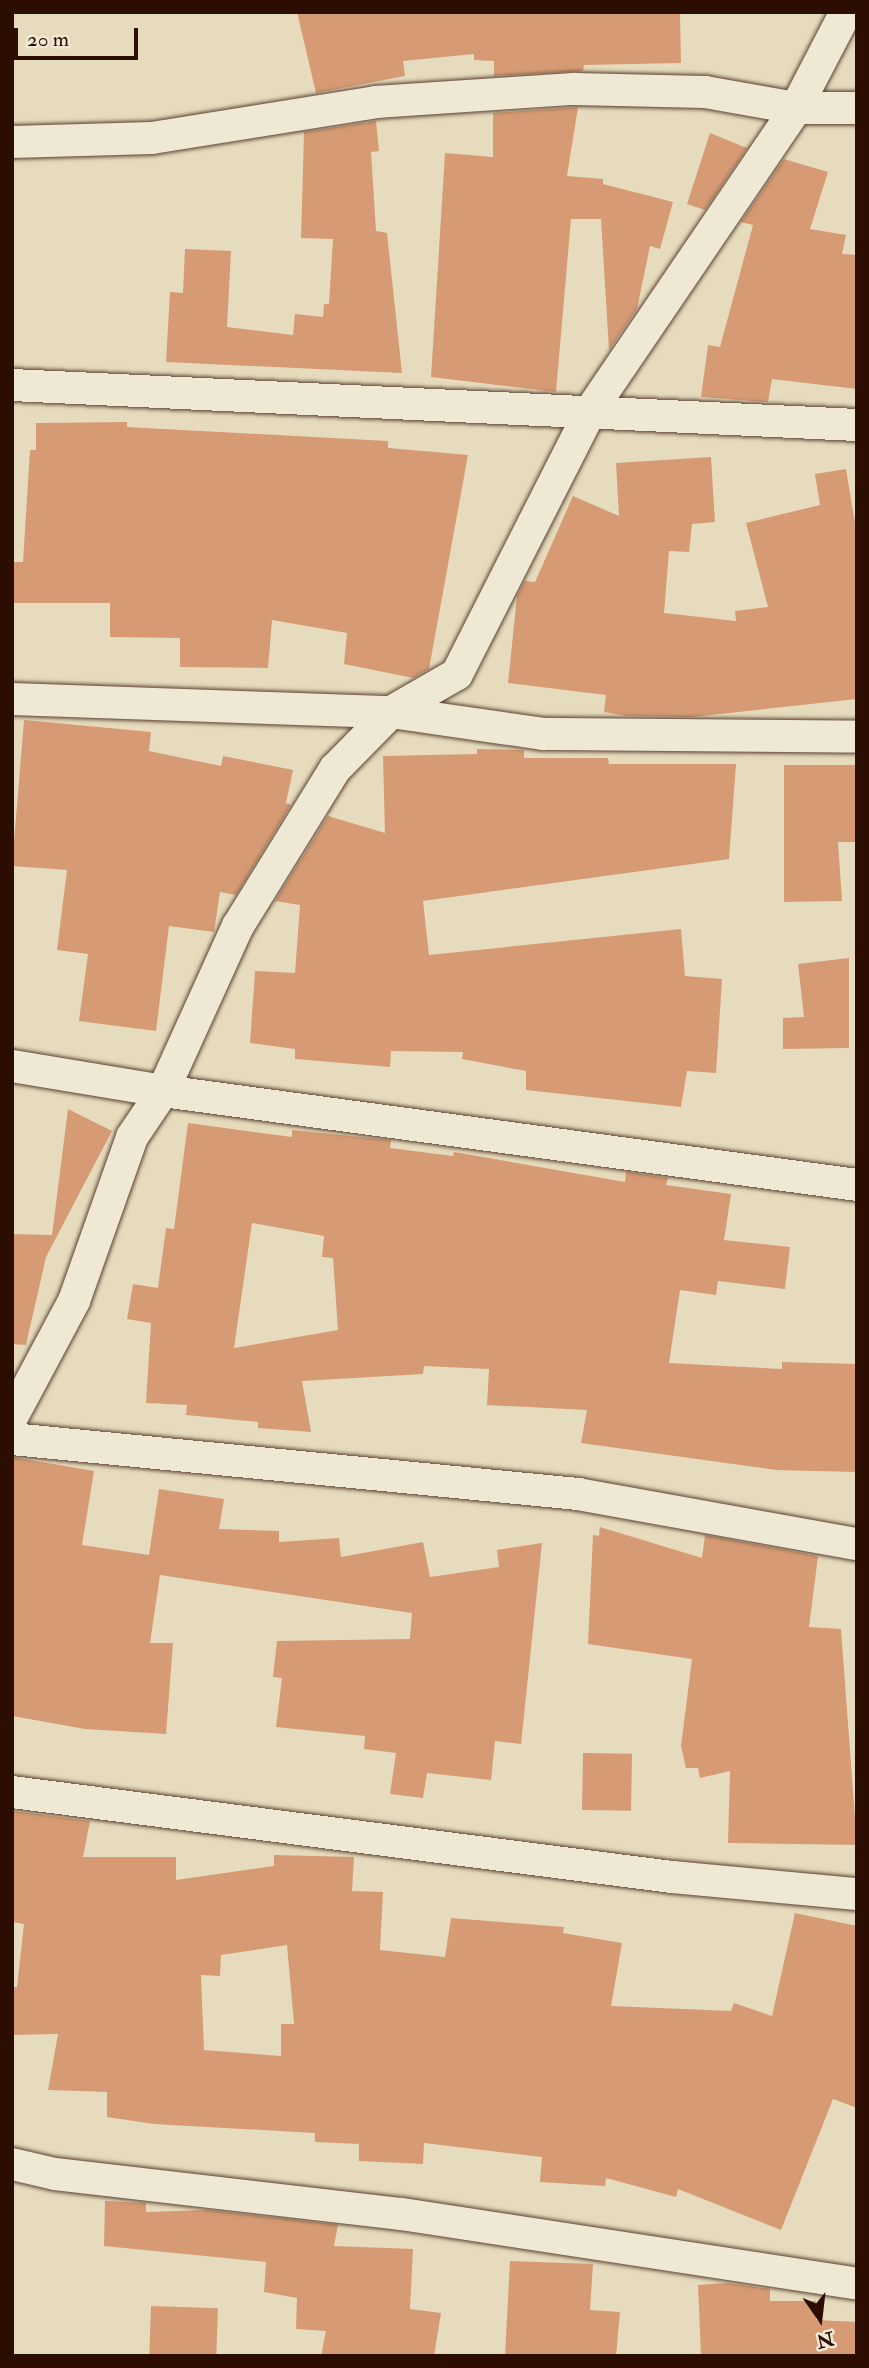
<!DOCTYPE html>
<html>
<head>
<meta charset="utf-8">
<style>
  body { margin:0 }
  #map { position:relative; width:869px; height:2368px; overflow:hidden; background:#e6dcbd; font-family:"IM FELL Double Pica",serif }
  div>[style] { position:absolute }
  .building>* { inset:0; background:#d69b74; transform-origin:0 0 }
  .roads { filter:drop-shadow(0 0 2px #5a4131) drop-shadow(0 0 2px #5a4131) }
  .minor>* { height:32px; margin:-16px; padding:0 16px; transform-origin:16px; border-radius:16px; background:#efe8d4 }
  span { translate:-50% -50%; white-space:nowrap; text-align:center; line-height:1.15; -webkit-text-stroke:6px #efe8d4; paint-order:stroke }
  .frame { position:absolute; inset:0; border:14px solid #2c0d02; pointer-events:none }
  .north { position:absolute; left:785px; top:2284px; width:70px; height:70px; -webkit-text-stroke:5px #efe8d4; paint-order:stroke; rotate:166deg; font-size:19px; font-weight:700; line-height:28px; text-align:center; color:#2c0d02 }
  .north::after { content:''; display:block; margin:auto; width:24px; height:32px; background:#2c0d02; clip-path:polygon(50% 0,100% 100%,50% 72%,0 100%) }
  .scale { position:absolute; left:14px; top:28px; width:124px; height:32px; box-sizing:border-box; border:4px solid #2c0d02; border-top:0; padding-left:9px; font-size:21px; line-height:24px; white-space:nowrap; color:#2c0d02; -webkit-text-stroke:5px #efe8d4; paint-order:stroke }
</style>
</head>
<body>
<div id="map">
  <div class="building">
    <i style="clip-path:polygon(297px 12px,680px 12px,681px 63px,584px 65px,583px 71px,494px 76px,494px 61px,474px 60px,474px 54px,403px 61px,405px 76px,316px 93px)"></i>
    <i style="clip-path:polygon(578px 107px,567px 176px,603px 179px,603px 184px,673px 202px,660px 249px,650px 246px,637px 309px,609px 350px,601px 219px,571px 219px,556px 392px,431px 377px,445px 153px,493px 157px,493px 113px)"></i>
    <i style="clip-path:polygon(376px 121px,379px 151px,371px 152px,376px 231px,387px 233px,402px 373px,166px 362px,170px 292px,183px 293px,185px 249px,231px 251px,227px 327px,293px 335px,295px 314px,323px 317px,324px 304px,329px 304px,333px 239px,301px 238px,304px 132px)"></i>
    <i style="clip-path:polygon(710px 133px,747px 148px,705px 210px,687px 204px)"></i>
    <i style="clip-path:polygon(784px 159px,828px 172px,810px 229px,846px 235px,842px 254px,857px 255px,857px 389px,772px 379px,768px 402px,701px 397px,708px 345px,720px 347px,753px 225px,741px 222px)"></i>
    <i style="clip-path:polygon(127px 422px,127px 427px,388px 441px,388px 448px,468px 455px,429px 669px,413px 678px,344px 664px,347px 633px,272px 620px,268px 668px,180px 667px,180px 638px,110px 637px,110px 603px,12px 603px,12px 562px,23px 562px,30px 450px,36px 450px,36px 423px)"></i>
    <i style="clip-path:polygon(711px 457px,715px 522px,692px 524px,689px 552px,669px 551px,664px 613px,736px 621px,735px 611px,768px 607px,746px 523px,820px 505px,815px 474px,846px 469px,857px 535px,857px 699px,692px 717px,627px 716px,604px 712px,606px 695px,508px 683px,517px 596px,525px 581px,535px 582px,573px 496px,619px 516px,616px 463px)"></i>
    <i style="clip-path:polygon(24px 720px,151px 732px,149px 751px,221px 766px,223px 756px,293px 770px,286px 803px,291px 805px,236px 895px,220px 892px,214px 932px,169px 926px,156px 1031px,79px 1021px,88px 954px,57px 950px,67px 870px,12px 866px)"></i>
    <i style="clip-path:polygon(477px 749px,524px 750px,524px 758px,608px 758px,609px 764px,736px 764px,729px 859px,423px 901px,429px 955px,681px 929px,685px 976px,722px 979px,716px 1073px,687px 1071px,681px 1107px,526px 1090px,526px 1071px,462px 1059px,463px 1052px,391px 1051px,390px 1067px,295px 1059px,295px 1049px,250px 1043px,255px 971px,295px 973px,300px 905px,275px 901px,328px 816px,385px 833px,383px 756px,477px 754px)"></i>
    <i style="clip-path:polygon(784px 765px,857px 765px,857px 842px,838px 842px,842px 901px,784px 902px)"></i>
    <i style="clip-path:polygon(849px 958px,849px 1048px,783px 1049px,783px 1018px,804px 1017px,798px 964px)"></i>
    <i style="clip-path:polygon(68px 1109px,112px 1131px,46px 1257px,26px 1345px,12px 1344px,12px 1234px,52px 1235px)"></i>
    <i style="clip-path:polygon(evenodd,188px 1123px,292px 1137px,292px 1130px,370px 1138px,391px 1140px,390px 1148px,453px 1156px,454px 1152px,625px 1182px,626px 1172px,668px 1178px,666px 1185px,731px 1194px,724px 1240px,790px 1247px,785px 1289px,718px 1281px,716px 1295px,680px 1290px,669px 1363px,782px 1369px,782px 1362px,857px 1364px,857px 1472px,776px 1470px,581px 1443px,587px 1410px,487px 1405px,489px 1369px,424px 1366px,423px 1374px,302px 1381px,311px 1432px,258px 1428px,258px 1422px,186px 1415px,187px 1405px,146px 1403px,151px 1323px,127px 1319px,133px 1284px,158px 1288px,166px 1228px,174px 1229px,188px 1123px,252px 1223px,324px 1236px,322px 1257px,333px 1258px,338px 1330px,234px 1348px,252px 1223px)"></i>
    <i style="clip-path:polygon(12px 1457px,94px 1471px,82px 1545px,149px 1555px,159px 1489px,224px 1499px,219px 1529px,279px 1531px,279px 1542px,339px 1538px,341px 1557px,423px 1542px,430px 1577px,499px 1567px,497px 1550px,542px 1543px,521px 1744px,495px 1741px,491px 1780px,427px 1773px,423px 1798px,390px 1794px,396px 1753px,364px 1749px,365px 1736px,276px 1727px,282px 1678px,273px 1677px,277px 1641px,410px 1639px,412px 1613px,160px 1575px,150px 1643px,173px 1643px,166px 1734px,85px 1729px,12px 1716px)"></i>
    <i style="clip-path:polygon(600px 1527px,702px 1558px,705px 1535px,818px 1556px,809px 1627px,841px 1629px,857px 1845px,728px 1843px,730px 1771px,700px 1778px,698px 1768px,686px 1768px,681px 1746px,692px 1659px,588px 1644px,593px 1535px,599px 1536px)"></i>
    <i style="left:583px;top:1753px;width:49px;height:57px;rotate:1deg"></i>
    <i style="clip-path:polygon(evenodd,12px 1811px,90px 1821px,83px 1857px,176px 1857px,176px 1880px,274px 1866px,274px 1855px,354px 1857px,352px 1891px,383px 1892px,380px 1950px,445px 1957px,451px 1918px,564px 1927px,563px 1933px,622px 1943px,611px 2006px,731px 2011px,734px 2003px,772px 2016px,795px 1913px,857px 1926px,857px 2108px,833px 2099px,781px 2230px,678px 2189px,676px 2197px,606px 2178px,605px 2186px,540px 2182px,542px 2157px,424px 2143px,423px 2164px,359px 2161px,359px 2144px,315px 2142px,315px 2133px,154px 2124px,107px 2117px,107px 2092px,48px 2090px,58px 2034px,12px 2035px,12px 1987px,17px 1987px,24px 1924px,12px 1922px,12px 1811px,287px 1945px,294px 2024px,281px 2024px,281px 2056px,204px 2050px,201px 1975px,220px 1976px,221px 1955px,287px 1945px)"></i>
    <i style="clip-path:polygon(105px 2201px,146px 2203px,146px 2212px,207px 2210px,332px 2224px,338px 2225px,334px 2246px,413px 2249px,410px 2309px,441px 2313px,434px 2356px,321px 2356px,326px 2331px,296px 2329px,297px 2298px,264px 2292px,266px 2262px,104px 2246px)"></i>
    <i style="clip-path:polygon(510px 2261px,593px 2264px,590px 2310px,620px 2312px,616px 2356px,505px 2356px)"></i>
    <i style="clip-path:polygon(728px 2283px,770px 2289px,770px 2301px,816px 2301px,816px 2320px,857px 2322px,857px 2356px,701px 2356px,698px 2285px)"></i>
    <i style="left:151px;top:2306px;width:67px;height:50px;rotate:2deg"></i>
  </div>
  <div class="roads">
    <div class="minor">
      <i style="left:12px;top:142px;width:140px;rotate:-1.6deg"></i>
      <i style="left:152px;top:138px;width:227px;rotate:-9.1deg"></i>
      <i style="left:376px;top:102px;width:198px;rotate:-3.8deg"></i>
      <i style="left:574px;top:89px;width:131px;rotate:1.3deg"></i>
      <i style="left:705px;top:92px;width:92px;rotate:10deg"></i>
      <i style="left:796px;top:108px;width:61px"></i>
      <i style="left:12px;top:385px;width:846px;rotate:2.71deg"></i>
      <i style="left:12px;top:699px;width:379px;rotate:2deg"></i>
      <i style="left:391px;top:712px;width:155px;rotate:8.2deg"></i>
      <i style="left:544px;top:734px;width:313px;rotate:0.5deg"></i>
      <i style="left:12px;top:1066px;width:153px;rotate:9.4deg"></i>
      <i style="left:163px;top:1091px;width:700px;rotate:7.71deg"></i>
      <i style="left:12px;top:1417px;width:132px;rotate:-61.9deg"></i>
      <i style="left:74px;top:1301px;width:174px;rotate:-70.5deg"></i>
      <i style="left:132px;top:1137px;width:55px;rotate:-56deg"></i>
      <i style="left:163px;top:1091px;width:181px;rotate:-65.6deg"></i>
      <i style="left:238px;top:926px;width:185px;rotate:-58.3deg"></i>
      <i style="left:335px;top:769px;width:80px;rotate:-45.5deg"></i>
      <i style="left:391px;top:712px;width:76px;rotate:-29.9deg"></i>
      <i style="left:457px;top:674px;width:296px;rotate:-63.1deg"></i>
      <i style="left:591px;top:410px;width:365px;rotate:-55.8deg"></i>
      <i style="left:796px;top:108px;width:108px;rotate:-62.5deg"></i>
      <i style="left:12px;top:1439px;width:569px;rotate:5.55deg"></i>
      <i style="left:578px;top:1494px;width:283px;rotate:10.2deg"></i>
      <i style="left:12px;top:1792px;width:665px;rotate:7.34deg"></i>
      <i style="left:672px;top:1877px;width:186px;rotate:5.3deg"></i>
      <i style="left:12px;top:2164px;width:44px;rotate:13.1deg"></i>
      <i style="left:55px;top:2174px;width:349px;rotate:6.6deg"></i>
      <i style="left:402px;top:2214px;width:460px;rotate:8.7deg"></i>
    </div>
  </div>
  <div class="frame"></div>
  <div class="north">N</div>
  <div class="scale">20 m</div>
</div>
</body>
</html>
